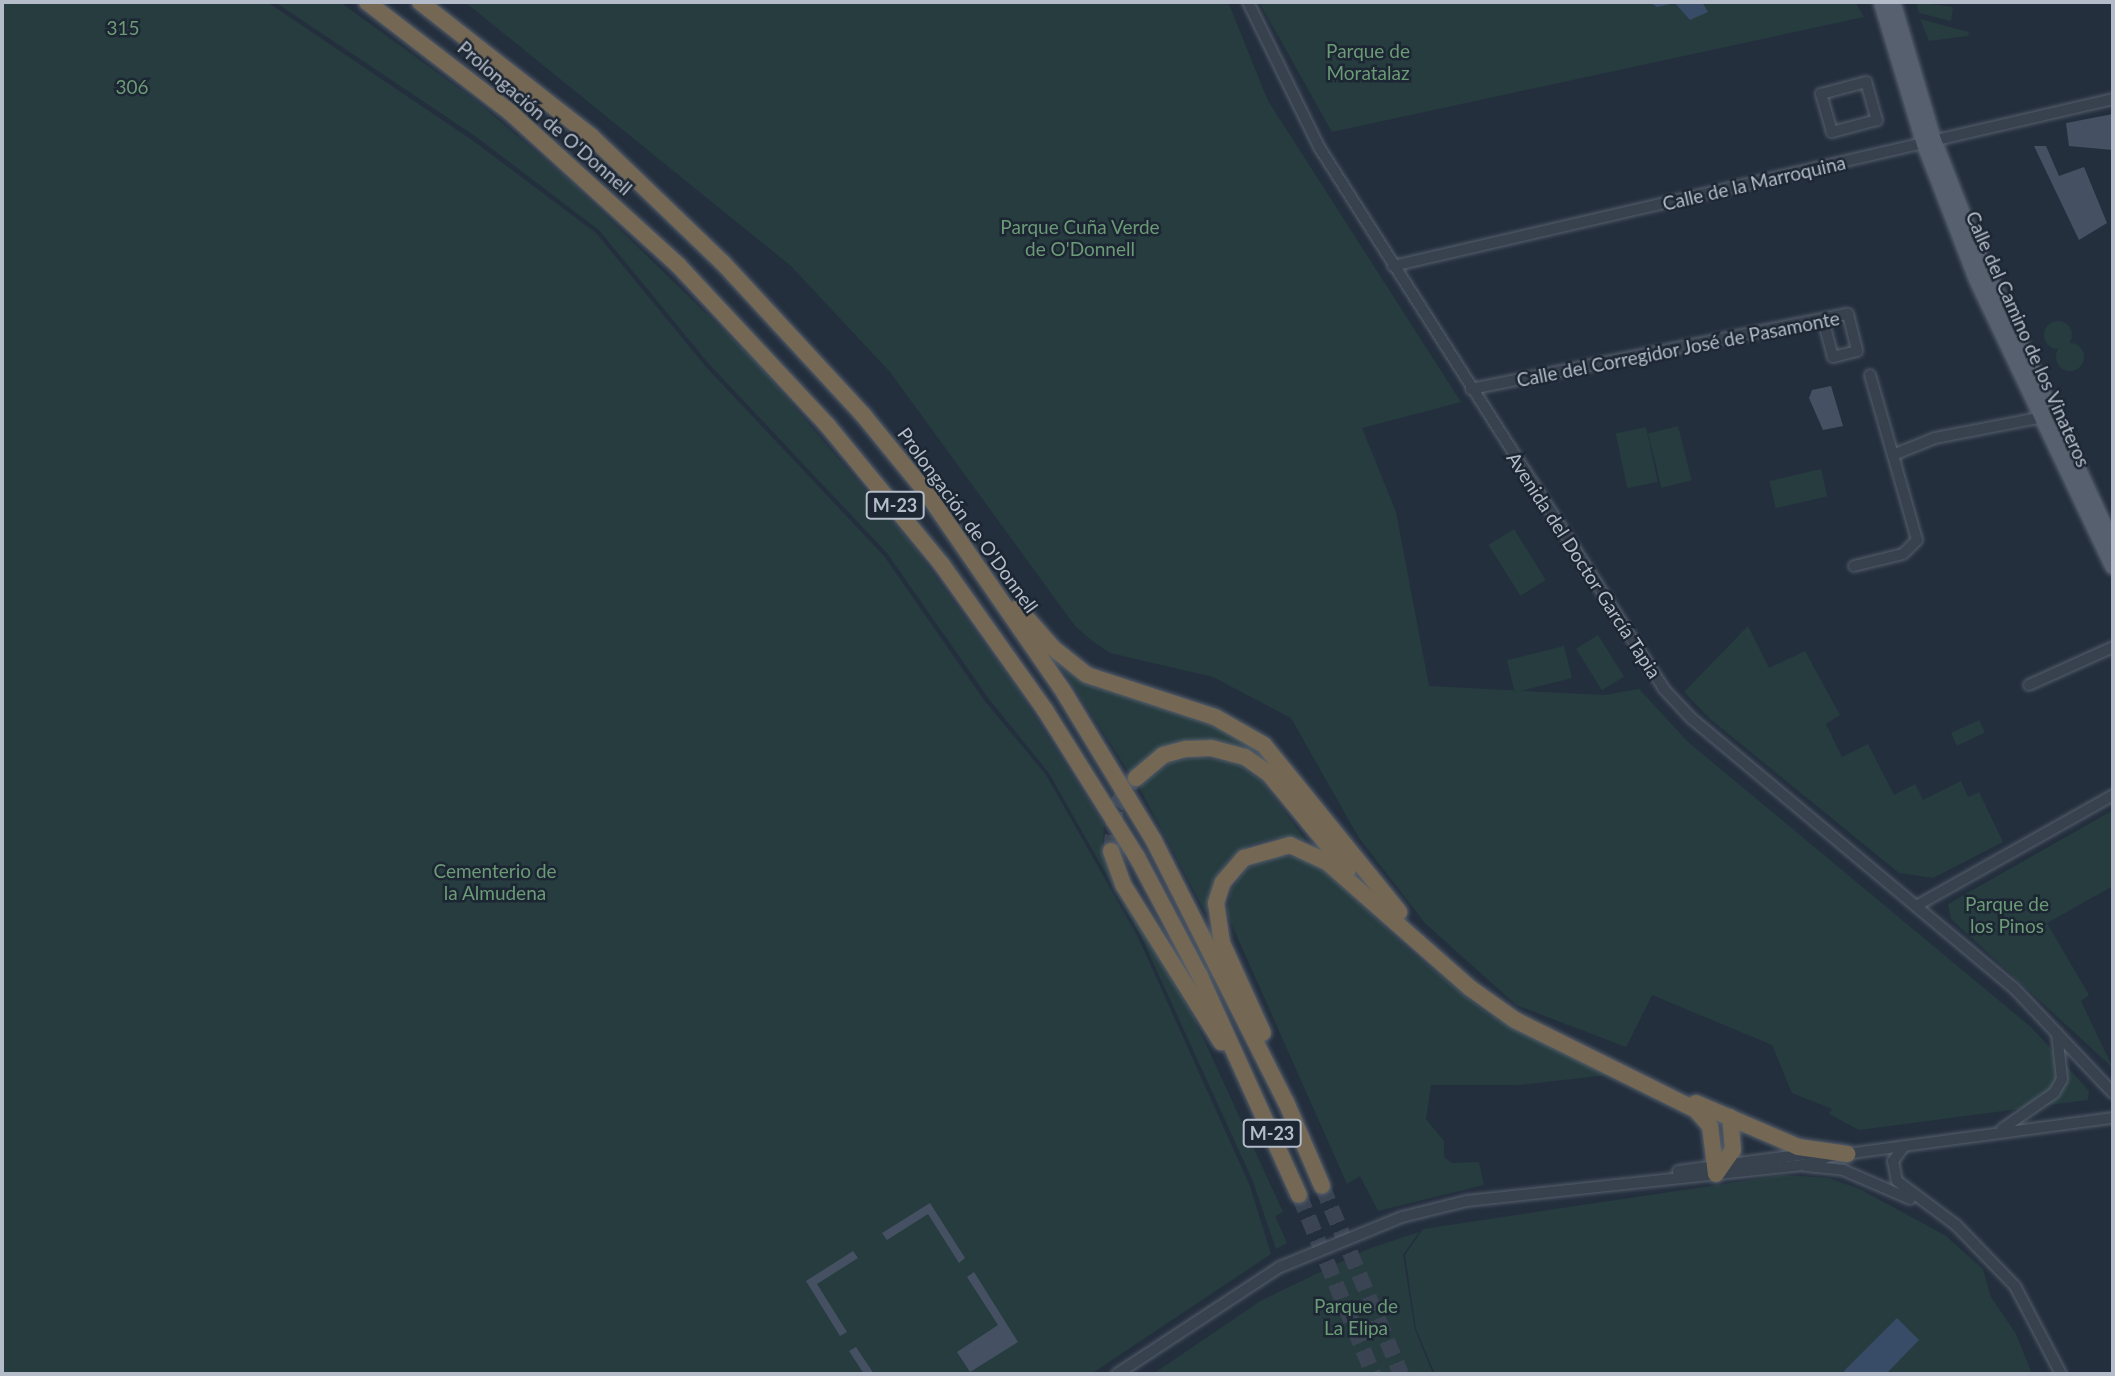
<!DOCTYPE html>
<html>
<head>
<meta charset="utf-8">
<style>
  body { margin:0 }
  #map { position:relative; width:2115px; height:1376px; overflow:hidden; background:#242f3e; font-family:Lato,sans-serif }
  div>[style] { position:absolute }
  .green>* { inset:0; background:#263c3f; transform-origin:0 0 }
  .round { border-radius:50% }
  .water>* { inset:0; background:#394c67 }
  .building>* { inset:0; background:#455162 }
  .highway-tunnel>* { height:16px; margin-top:-8px; transform-origin:0; background:repeating-linear-gradient(90deg,#3a4453 0 16px,transparent 0 24px) }
  .roads { filter:drop-shadow(0 0 2px #565f6c) drop-shadow(0 0 2px #565f6c) }
  .minor>* { height:10px; margin:-5px; padding:0 5px; transform-origin:5px; border-radius:5px; background:#38414e }
  .major>* { height:14px; margin:-7px; padding:0 7px; transform-origin:7px; border-radius:7px; background:#56606e }
  .highway>* { height:16px; margin:-8px; padding:0 8px; transform-origin:8px; border-radius:8px; background:#746855 }
  span { translate:-50% -50%; white-space:nowrap; text-align:center; line-height:1.15; -webkit-text-stroke:5px #1d2633; paint-order:stroke }
  .shield-label span { padding:2px 5px; background:#1d2633; border:2px solid; border-radius:5px; -webkit-text-stroke-width:0 }
  .shield-label { font-size:18px; color:#b4bcc9; font-weight:700 }
  .park-label { font-size:19px; color:#6b9a76 }
  .street-label { font-size:19px; color:#b4bcc9 }
  .frame { position:absolute; inset:0; border:4px solid #b4bcc9; pointer-events:none }
</style>
</head>
<body>
<div id="map">
  <div class="green">
    <i style="clip-path:polygon(2px 2px,267px 2px,472px 140px,596px 233px,706px 367px,884px 556px,984px 700px,1046px 775px,1138px 937px,1250px 1186px,1271px 1254px,1091px 1374px,2px 1374px)"></i>
    <i style="clip-path:polygon(275px 2px,340px 2px,475px 100px,570px 181px,756px 362px,913px 546px,1017px 689px,1104px 825px,1103px 850px,1112px 878px,1193px 1016px,1283px 1212px,1275px 1216px,1287px 1243px,1276px 1249px,1252px 1179px,1141px 936px,1049px 773px,989px 699px,887px 553px,709px 364px,599px 230px,475px 136px)"></i>
    <i style="clip-path:polygon(465px 2px,1228px 2px,1268px 101px,1461px 402px,1362px 428px,1396px 512px,1429px 686px,1604px 695px,1639px 689px,1688px 742px,2032px 1028px,2089px 1091px,2088px 1100px,1859px 1130px,1829px 1114px,1832px 1109px,1792px 1093px,1772px 1045px,1652px 995px,1626px 1047px,1516px 1005px,1425px 923px,1359px 838px,1291px 718px,1213px 677px,1110px 653px,1091px 640px,1075px 626px,890px 372px,791px 266px)"></i>
    <i style="clip-path:polygon(1259px 2px,1855px 2px,1864px 17px,1332px 132px)"></i>
    <i style="clip-path:polygon(1916px 2px,1953px 7px,1951px 21px,1919px 13px)"></i>
    <i style="clip-path:polygon(1920px 19px,1969px 32px,1968px 36px,1929px 41px)"></i>
    <i class="round" style="left:2044px;top:321px;width:28px;height:28px"></i>
    <i class="round" style="left:2056px;top:343px;width:28px;height:28px"></i>
    <i style="left:1678px;top:426px;width:56px;height:31px;rotate:76deg"></i>
    <i style="left:1646px;top:427px;width:56px;height:31px;rotate:78deg"></i>
    <i style="left:1821px;top:469px;width:28px;height:53px;rotate:77deg"></i>
    <i style="left:1514px;top:529px;width:60px;height:30px;rotate:58deg"></i>
    <i style="clip-path:polygon(1748px 626px,1769px 668px,1805px 651px,1840px 715px,1826px 724px,1842px 757px,1868px 744px,1894px 795px,1915px 784px,1923px 800px,1961px 781px,1968px 797px,1979px 792px,2003px 842px,1933px 878px,1899px 873px,1710px 719px,1684px 692px)"></i>
    <i style="left:1598px;top:635px;width:49px;height:26px;rotate:58deg"></i>
    <i style="left:1564px;top:646px;width:33px;height:59px;rotate:76deg"></i>
    <i style="clip-path:polygon(1059px 664px,1095px 687px,1230px 729px,1262px 750px,1294px 786px,1242px 750px,1210px 740px,1164px 747px,1130px 774px)"></i>
    <i style="left:1979px;top:720px;width:14px;height:31px;rotate:65deg"></i>
    <i style="clip-path:polygon(1197px 756px,1236px 763px,1261px 780px,1306px 841px,1275px 838px,1250px 845px,1230px 859px,1216px 877px,1206px 914px,1139px 787px,1171px 762px)"></i>
    <i style="clip-path:polygon(2113px 810px,2113px 886px,2047px 923px,2089px 995px,2081px 1001px,2113px 1068px,1951px 919px,1948px 904px)"></i>
    <i style="clip-path:polygon(1281px 855px,1314px 861px,1415px 955px,1489px 1015px,1607px 1075px,1519px 1085px,1431px 1085px,1426px 1119px,1444px 1141px,1444px 1157px,1452px 1163px,1479px 1162px,1484px 1185px,1378px 1211px,1360px 1176px,1347px 1184px,1227px 914px,1231px 890px,1246px 869px)"></i>
    <i style="clip-path:polygon(1783px 1175px,1829px 1178px,1860px 1189px,1946px 1236px,1983px 1269px,1991px 1297px,2016px 1334px,2032px 1374px,1435px 1374px,1416px 1329px,1405px 1255px,1423px 1229px)"></i>
    <i style="clip-path:polygon(1419px 1232px,1403px 1255px,1415px 1330px,1433px 1374px,1153px 1374px,1262px 1300px,1368px 1249px)"></i>
  </div>
  <div class="water">
    <i style="clip-path:polygon(1650px 2px,1702px 2px,1708px 12px,1690px 20px,1675px 3px,1657px 7px)"></i>
    <i style="clip-path:polygon(1897px 1318px,1919px 1340px,1886px 1374px,1847px 1374px,1844px 1371px)"></i>
  </div>
  <div class="building">
    <i style="clip-path:polygon(2113px 114px,2113px 150px,2069px 146px,2066px 123px)"></i>
    <i style="clip-path:polygon(2034px 146px,2046px 146px,2059px 176px,2084px 167px,2107px 223px,2079px 240px)"></i>
    <i style="clip-path:polygon(1831px 386px,1843px 426px,1823px 430px,1809px 398px,1812px 390px)"></i>
    <i style="clip-path:polygon(930px 1203px,965px 1258px,959px 1263px,928px 1214px,887px 1240px,882px 1233px)"></i>
    <i style="clip-path:polygon(853px 1251px,858px 1258px,817px 1284px,847px 1332px,840px 1336px,806px 1281px)"></i>
    <i style="clip-path:polygon(974px 1272px,1018px 1342px,970px 1372px,957px 1352px,998px 1325px,967px 1277px)"></i>
    <i style="clip-path:polygon(856px 1347px,874px 1374px,864px 1374px,849px 1351px)"></i>
  </div>
  <div class="highway-tunnel">
    <i style="left:1111px;top:851px;width:45px;rotate:-83.7deg"></i>
    <i style="left:1116px;top:806px;width:29px;rotate:-56deg"></i>
    <i style="left:1322px;top:1186px;width:204px;rotate:67.2deg"></i>
    <i style="left:1299px;top:1195px;width:194px;rotate:67.5deg"></i>
  </div>
  <div class="roads">
    <div class="minor">
      <i style="left:1248px;top:2px;width:161px;rotate:63.9deg"></i>
      <i style="left:1319px;top:147px;width:642px;rotate:57.52deg"></i>
      <i style="left:1664px;top:689px;width:40px;rotate:47deg"></i>
      <i style="left:1691px;top:718px;width:421px;rotate:39.9deg"></i>
      <i style="left:2014px;top:988px;width:144px;rotate:46.7deg"></i>
      <i style="left:1866px;top:82px;width:40px;rotate:74deg"></i>
      <i style="left:1877px;top:120px;width:47px;rotate:165.1deg"></i>
      <i style="left:1832px;top:132px;width:40px;rotate:-106deg"></i>
      <i style="left:1821px;top:94px;width:47px;rotate:-14.9deg"></i>
      <i style="left:1393px;top:266px;width:739px;rotate:-13.06deg"></i>
      <i style="left:1870px;top:375px;width:83px;rotate:74deg"></i>
      <i style="left:1893px;top:455px;width:45px;rotate:-22deg"></i>
      <i style="left:1935px;top:438px;width:115px;rotate:-11deg"></i>
      <i style="left:1471px;top:389px;width:384px;rotate:-11.3deg"></i>
      <i style="left:1848px;top:314px;width:38px;rotate:76deg"></i>
      <i style="left:1857px;top:351px;width:25px;rotate:166deg"></i>
      <i style="left:1833px;top:357px;width:39px;rotate:-105deg"></i>
      <i style="left:1854px;top:566px;width:50px;rotate:-13.8deg"></i>
      <i style="left:1903px;top:554px;width:20px;rotate:-45deg"></i>
      <i style="left:1917px;top:540px;width:88px;rotate:-105.8deg"></i>
      <i style="left:2029px;top:685px;width:92px;rotate:-24.3deg"></i>
      <i style="left:1918px;top:905px;width:224px;rotate:-29.4deg"></i>
      <i style="left:2002px;top:1129px;width:63px;rotate:-34.7deg"></i>
      <i style="left:2054px;top:1093px;width:16px;rotate:-60deg"></i>
      <i style="left:2062px;top:1079px;width:46px;rotate:-96.2deg"></i>
      <i style="left:1904px;top:1146px;width:19px;rotate:126deg"></i>
      <i style="left:1893px;top:1161px;width:20px;rotate:79deg"></i>
      <i style="left:1897px;top:1181px;width:74px;rotate:36.7deg"></i>
      <i style="left:1956px;top:1225px;width:85px;rotate:46deg"></i>
      <i style="left:2015px;top:1286px;width:99px;rotate:62.4deg"></i>
      <i style="left:1806px;top:1166px;width:37px;rotate:6deg"></i>
      <i style="left:1843px;top:1170px;width:73px;rotate:23.4deg"></i>
      <i style="left:1678px;top:1171px;width:130px;rotate:-7.5deg"></i>
      <i style="left:1117px;top:1374px;width:195px;rotate:-33.3deg"></i>
      <i style="left:1280px;top:1267px;width:132px;rotate:-22.3deg"></i>
      <i style="left:1402px;top:1217px;width:66px;rotate:-14deg"></i>
      <i style="left:1466px;top:1201px;width:339px;rotate:-6.1deg"></i>
      <i style="left:1803px;top:1165px;width:29px;rotate:-18deg"></i>
      <i style="left:1831px;top:1156px;width:285px;rotate:-7.7deg"></i>
    </div>
    <div class="major">
      <i style="left:1881px;top:2px;width:148px;rotate:73.2deg"></i>
      <i style="left:1924px;top:144px;width:145px;rotate:68.9deg"></i>
      <i style="left:1976px;top:279px;width:319px;rotate:64.6deg"></i>
      <i style="left:1893px;top:2px;width:144px;rotate:73.5deg"></i>
      <i style="left:1934px;top:140px;width:115px;rotate:68.6deg"></i>
      <i style="left:1976px;top:247px;width:326px;rotate:65.2deg"></i>
    </div>
    <div class="highway">
      <i style="left:367px;top:2px;width:182px;rotate:37.6deg"></i>
      <i style="left:511px;top:113px;width:226px;rotate:42.3deg"></i>
      <i style="left:678px;top:265px;width:220px;rotate:47deg"></i>
      <i style="left:828px;top:426px;width:180px;rotate:50.6deg"></i>
      <i style="left:942px;top:565px;width:178px;rotate:54.6deg"></i>
      <i style="left:1045px;top:710px;width:173px;rotate:58deg"></i>
      <i style="left:1137px;top:857px;width:135px;rotate:62.1deg"></i>
      <i style="left:1200px;top:976px;width:240px;rotate:65.7deg"></i>
      <i style="left:420px;top:2px;width:217px;rotate:38.1deg"></i>
      <i style="left:591px;top:136px;width:183px;rotate:43.9deg"></i>
      <i style="left:723px;top:263px;width:208px;rotate:47.3deg"></i>
      <i style="left:864px;top:416px;width:98px;rotate:50.8deg"></i>
      <i style="left:926px;top:492px;width:239px;rotate:55.4deg"></i>
      <i style="left:1062px;top:689px;width:178px;rotate:58.8deg"></i>
      <i style="left:1154px;top:841px;width:292px;rotate:63.2deg"></i>
      <i style="left:1286px;top:1102px;width:91px;rotate:66.8deg"></i>
      <i style="left:1018px;top:608px;width:53px;rotate:48.8deg"></i>
      <i style="left:1053px;top:648px;width:43px;rotate:38.5deg"></i>
      <i style="left:1087px;top:675px;width:135px;rotate:18.2deg"></i>
      <i style="left:1215px;top:717px;width:56px;rotate:29.7deg"></i>
      <i style="left:1264px;top:745px;width:215px;rotate:51deg"></i>
      <i style="left:1136px;top:778px;width:35px;rotate:-40deg"></i>
      <i style="left:1163px;top:755px;width:24px;rotate:-15deg"></i>
      <i style="left:1186px;top:749px;width:25px;rotate:-2deg"></i>
      <i style="left:1211px;top:748px;width:35px;rotate:15deg"></i>
      <i style="left:1245px;top:757px;width:29px;rotate:35deg"></i>
      <i style="left:1269px;top:774px;width:124px;rotate:50.5deg"></i>
      <i style="left:1111px;top:851px;width:37px;rotate:70deg"></i>
      <i style="left:1124px;top:886px;width:184px;rotate:58.1deg"></i>
      <i style="left:1263px;top:1033px;width:99px;rotate:-114.5deg"></i>
      <i style="left:1222px;top:943px;width:40px;rotate:-98.5deg"></i>
      <i style="left:1216px;top:903px;width:22px;rotate:-72deg"></i>
      <i style="left:1223px;top:882px;width:32px;rotate:-49deg"></i>
      <i style="left:1244px;top:858px;width:48px;rotate:-15.8deg"></i>
      <i style="left:1290px;top:845px;width:41px;rotate:24.7deg"></i>
      <i style="left:1327px;top:862px;width:191px;rotate:41.4deg"></i>
      <i style="left:1470px;top:988px;width:55px;rotate:35.4deg"></i>
      <i style="left:1515px;top:1020px;width:202px;rotate:26.4deg"></i>
      <i style="left:1696px;top:1110px;width:21px;rotate:49deg"></i>
      <i style="left:1710px;top:1126px;width:48px;rotate:82.9deg"></i>
      <i style="left:1716px;top:1174px;width:29px;rotate:-55deg"></i>
      <i style="left:1733px;top:1150px;width:33px;rotate:-95deg"></i>
      <i style="left:1696px;top:1103px;width:111px;rotate:23.3deg"></i>
      <i style="left:1798px;top:1147px;width:50px;rotate:8deg"></i>
    </div>
  </div>
  <div class="shield-label">
    <span style="left:895px;top:505px">M-23</span>
    <span style="left:1272px;top:1133px">M-23</span>
  </div>
  <div class="park-label">
    <span style="left:123px;top:28px">315</span>
    <span style="left:1368px;top:62px">Parque de<br>Moratalaz</span>
    <span style="left:132px;top:87px">306</span>
    <span style="left:1080px;top:238px">Parque Cuña Verde<br>de O'Donnell</span>
    <span style="left:495px;top:882px">Cementerio de<br>la Almudena</span>
    <span style="left:2007px;top:915px">Parque de<br>los Pinos</span>
    <span style="left:1356px;top:1317px">Parque de<br>La Elipa</span>
  </div>
  <div class="street-label">
    <span style="left:545px;top:118px;rotate:41deg">Prolongación de O'Donnell</span>
    <span style="left:1754px;top:183px;rotate:-13deg">Calle de la Marroquina</span>
    <span style="left:2028px;top:339px;rotate:66deg">Calle del Camino de los Vinateros</span>
    <span style="left:1678px;top:349px;rotate:-11deg">Calle del Corregidor José de Pasamonte</span>
    <span style="left:968px;top:520px;rotate:54deg">Prolongación de O'Donnell</span>
    <span style="left:1584px;top:565px;rotate:57deg">Avenida del Doctor García Tapia</span>
  </div>
  <div class="frame"></div>
</div>
</body>
</html>
